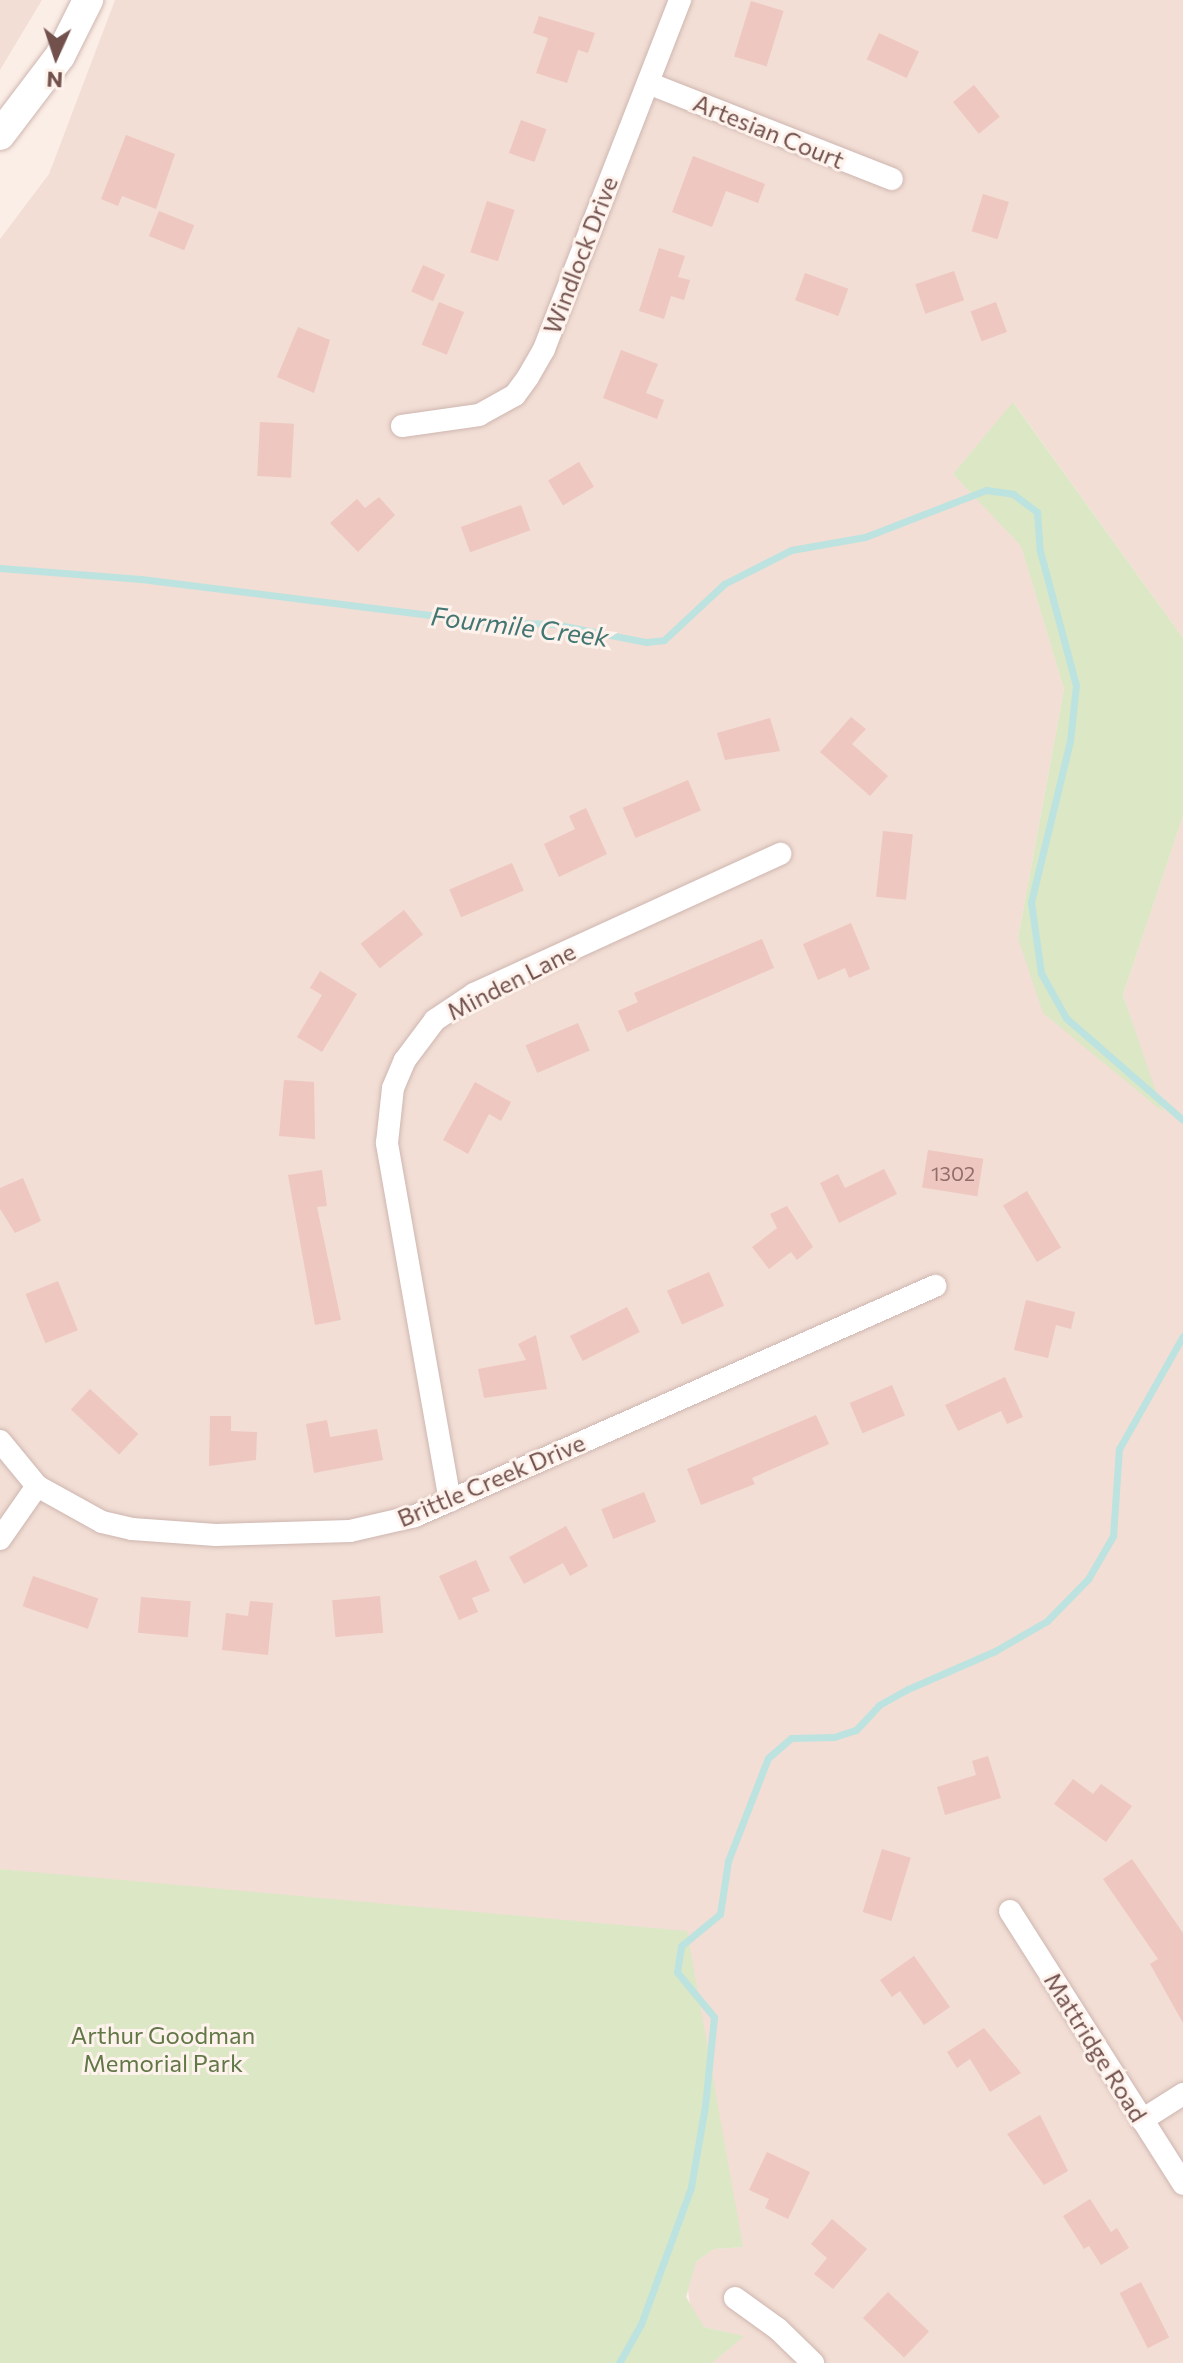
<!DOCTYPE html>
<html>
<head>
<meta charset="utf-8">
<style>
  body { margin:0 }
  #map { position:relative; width:1183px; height:2363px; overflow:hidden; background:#fbeee6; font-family:Commissioner,sans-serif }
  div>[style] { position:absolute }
  .residential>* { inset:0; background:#f2ded5 }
  .green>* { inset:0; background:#dce7c6 }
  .stream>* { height:7px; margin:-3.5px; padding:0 3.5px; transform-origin:3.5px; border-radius:3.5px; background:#bce3df }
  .building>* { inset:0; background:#eec7c0; transform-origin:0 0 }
  .roads { filter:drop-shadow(0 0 2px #ceb6b0) drop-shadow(0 0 2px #ceb6b0) }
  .street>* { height:22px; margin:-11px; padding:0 11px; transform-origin:11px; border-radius:11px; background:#fff }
  .secondary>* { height:30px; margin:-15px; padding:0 15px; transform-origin:15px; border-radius:15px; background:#fff }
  span { translate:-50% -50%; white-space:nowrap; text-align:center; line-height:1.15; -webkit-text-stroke:6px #fef2ec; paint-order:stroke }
  .number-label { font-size:20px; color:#916e6a }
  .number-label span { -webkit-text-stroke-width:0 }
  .street-label { font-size:24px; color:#72514d }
  .park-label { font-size:24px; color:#607746 }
  .water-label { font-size:26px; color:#427672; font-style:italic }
  .north { position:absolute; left:16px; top:16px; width:80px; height:80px; -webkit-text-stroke:6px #fef2ec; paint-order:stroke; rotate:183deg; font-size:22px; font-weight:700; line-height:32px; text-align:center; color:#72514d }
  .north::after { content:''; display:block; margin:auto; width:28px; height:36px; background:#72514d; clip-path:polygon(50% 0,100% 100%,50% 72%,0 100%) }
</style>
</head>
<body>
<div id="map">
  <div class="residential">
    <i style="clip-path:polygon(0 0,42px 0,0 70px)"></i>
    <i style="clip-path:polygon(115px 0,1183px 0,1183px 638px,1014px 403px,953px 474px,1021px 545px,1064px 689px,1018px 938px,1161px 1111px,1123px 995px,1183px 816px,1183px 2363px,712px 2363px,743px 2336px,704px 2327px,691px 2311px,687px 2282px,696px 2262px,714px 2249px,742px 2247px,201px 1890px,0 1869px,0 239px,49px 174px)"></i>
  </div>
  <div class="green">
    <i style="clip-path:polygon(1013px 402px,1183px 638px,1183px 816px,1123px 995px,1163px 1112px,1043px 1013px,1018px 938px,1064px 689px,1021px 546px,953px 474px)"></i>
    <i style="clip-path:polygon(0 1869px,687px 1931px,743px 2247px,714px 2249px,696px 2262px,686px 2297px,704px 2327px,744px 2336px,712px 2363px,0 2363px)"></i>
  </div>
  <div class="stream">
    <i style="left:0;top:568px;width:141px;rotate:4.5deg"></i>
    <i style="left:141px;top:579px;width:346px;rotate:7.1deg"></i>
    <i style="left:484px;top:622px;width:70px;rotate:1.6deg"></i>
    <i style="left:554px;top:624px;width:94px;rotate:11.1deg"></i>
    <i style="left:646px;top:642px;width:18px;rotate:-6deg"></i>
    <i style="left:664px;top:640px;width:82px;rotate:-43deg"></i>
    <i style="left:724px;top:584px;width:75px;rotate:-26.9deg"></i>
    <i style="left:791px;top:550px;width:75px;rotate:-10deg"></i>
    <i style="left:865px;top:537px;width:130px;rotate:-21.2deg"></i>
    <i style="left:986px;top:490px;width:27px;rotate:8deg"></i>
    <i style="left:1013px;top:494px;width:30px;rotate:37deg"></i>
    <i style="left:1037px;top:512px;width:39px;rotate:86deg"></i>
    <i style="left:1040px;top:551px;width:139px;rotate:75deg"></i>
    <i style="left:1076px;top:685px;width:56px;rotate:96.1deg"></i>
    <i style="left:1070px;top:741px;width:166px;rotate:103.6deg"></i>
    <i style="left:1031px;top:902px;width:72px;rotate:82deg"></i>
    <i style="left:1041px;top:973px;width:51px;rotate:60.9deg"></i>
    <i style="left:1066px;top:1018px;width:155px;rotate:41.1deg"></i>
    <i style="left:619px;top:2363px;width:45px;rotate:-60.6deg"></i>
    <i style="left:641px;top:2324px;width:146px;rotate:-69.9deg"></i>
    <i style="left:691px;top:2187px;width:82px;rotate:-80.2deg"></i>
    <i style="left:705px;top:2106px;width:89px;rotate:-84.2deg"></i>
    <i style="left:714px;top:2017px;width:58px;rotate:-129.4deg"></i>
    <i style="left:677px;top:1972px;width:26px;rotate:-81deg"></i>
    <i style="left:681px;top:1946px;width:50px;rotate:-39.4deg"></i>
    <i style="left:720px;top:1914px;width:54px;rotate:-81.4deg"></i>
    <i style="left:728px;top:1861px;width:110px;rotate:-68.8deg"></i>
    <i style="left:768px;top:1758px;width:30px;rotate:-41deg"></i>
    <i style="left:791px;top:1738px;width:43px;rotate:-1.3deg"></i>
    <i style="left:834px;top:1737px;width:23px;rotate:-18deg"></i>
    <i style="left:856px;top:1730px;width:34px;rotate:-47deg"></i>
    <i style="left:879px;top:1705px;width:33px;rotate:-29deg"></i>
    <i style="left:908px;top:1689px;width:95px;rotate:-23.6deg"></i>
    <i style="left:995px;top:1651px;width:60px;rotate:-30deg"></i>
    <i style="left:1047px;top:1621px;width:59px;rotate:-45.7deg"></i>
    <i style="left:1088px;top:1579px;width:50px;rotate:-59.8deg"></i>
    <i style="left:1113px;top:1536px;width:87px;rotate:-86.1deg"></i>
    <i style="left:1119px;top:1449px;width:130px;rotate:-60.5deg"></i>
  </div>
  <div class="building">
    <i style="left:751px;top:1px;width:34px;height:58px;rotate:17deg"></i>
    <i style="clip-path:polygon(539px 16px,595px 33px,588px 53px,578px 50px,567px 83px,536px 73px,548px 38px,533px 33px)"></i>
    <i style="left:879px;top:33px;width:44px;height:29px;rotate:25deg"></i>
    <i style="left:974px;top:85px;width:41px;height:27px;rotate:51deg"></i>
    <i style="left:521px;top:120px;width:27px;height:35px;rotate:20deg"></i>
    <i style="clip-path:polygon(126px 135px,175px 154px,156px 209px,122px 196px,118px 206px,101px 199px)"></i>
    <i style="clip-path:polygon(693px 156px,765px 184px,758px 203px,726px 191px,712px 227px,672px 212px)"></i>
    <i style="left:983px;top:194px;width:27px;height:39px;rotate:17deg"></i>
    <i style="left:487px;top:201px;width:29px;height:54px;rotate:18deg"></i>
    <i style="left:159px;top:211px;width:38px;height:27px;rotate:22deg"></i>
    <i style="clip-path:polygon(659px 248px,685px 256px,678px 277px,690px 280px,684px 300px,671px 296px,664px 319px,639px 311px)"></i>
    <i style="left:423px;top:265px;width:24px;height:29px;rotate:24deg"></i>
    <i style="left:954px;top:271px;width:31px;height:41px;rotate:71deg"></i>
    <i style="left:805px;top:273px;width:46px;height:29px;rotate:20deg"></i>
    <i style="left:439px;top:302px;width:27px;height:46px;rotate:22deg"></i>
    <i style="left:996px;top:302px;width:32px;height:27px;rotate:70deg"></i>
    <i style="clip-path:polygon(298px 327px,330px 340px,314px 393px,277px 377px)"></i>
    <i style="clip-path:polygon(621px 350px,658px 364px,646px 393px,664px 400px,657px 419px,603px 398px)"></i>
    <i style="left:260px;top:422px;width:34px;height:54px;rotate:3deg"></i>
    <i style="left:579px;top:462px;width:29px;height:36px;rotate:59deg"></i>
    <i style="clip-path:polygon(379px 497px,395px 515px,358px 552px,330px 523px,357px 499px,365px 508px)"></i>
    <i style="left:521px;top:505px;width:27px;height:64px;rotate:70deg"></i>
    <i style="clip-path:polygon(851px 717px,866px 729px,852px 744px,888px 776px,870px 796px,820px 752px)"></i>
    <i style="clip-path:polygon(770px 718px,780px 751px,725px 760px,717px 733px)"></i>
    <i style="left:688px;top:780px;width:33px;height:71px;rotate:67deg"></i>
    <i style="clip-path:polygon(586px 808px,607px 854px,559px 877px,544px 844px,575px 829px,569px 816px)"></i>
    <i style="left:883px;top:831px;width:30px;height:66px;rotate:6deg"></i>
    <i style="left:512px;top:863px;width:30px;height:68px;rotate:67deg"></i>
    <i style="left:404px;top:910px;width:31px;height:55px;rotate:52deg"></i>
    <i style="clip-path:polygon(851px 923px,870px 969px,849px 978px,845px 968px,818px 980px,803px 944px)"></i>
    <i style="clip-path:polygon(762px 939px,774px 968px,627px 1032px,618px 1011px,638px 1002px,634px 993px)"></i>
    <i style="clip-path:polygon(320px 971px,357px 994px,322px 1052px,297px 1037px,322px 995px,310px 988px)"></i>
    <i style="left:578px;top:1023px;width:30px;height:57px;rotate:67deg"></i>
    <i style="clip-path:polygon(284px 1080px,314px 1082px,315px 1139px,279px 1136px)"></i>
    <i style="clip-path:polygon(475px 1082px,511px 1102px,501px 1121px,489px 1114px,468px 1154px,443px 1140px)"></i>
    <i style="left:928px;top:1150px;width:56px;height:38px;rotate:9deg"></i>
    <i style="clip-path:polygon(884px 1169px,897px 1194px,839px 1223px,820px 1183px,838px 1174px,845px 1188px)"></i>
    <i style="clip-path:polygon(322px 1170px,327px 1206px,317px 1207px,341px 1320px,315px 1325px,288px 1175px)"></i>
    <i style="clip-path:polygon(23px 1178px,41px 1221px,15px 1233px,0 1209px,0 1188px)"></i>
    <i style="left:1027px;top:1191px;width:66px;height:28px;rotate:59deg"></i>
    <i style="clip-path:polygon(787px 1206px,813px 1247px,797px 1260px,791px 1252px,769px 1269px,752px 1247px,777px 1228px,770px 1214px)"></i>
    <i style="left:709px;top:1272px;width:37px;height:46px;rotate:66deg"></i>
    <i style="left:58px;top:1281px;width:53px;height:35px;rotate:68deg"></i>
    <i style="clip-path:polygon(1026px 1300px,1075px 1312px,1071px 1329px,1056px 1325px,1048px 1358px,1014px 1350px)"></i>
    <i style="left:627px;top:1307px;width:28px;height:64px;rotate:63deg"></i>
    <i style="clip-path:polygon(536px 1335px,547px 1389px,484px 1398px,478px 1369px,526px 1360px,518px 1344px)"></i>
    <i style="clip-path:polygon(1005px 1377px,1023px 1417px,1007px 1424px,1001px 1411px,958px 1431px,945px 1405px)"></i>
    <i style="left:892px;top:1385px;width:33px;height:46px;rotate:67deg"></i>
    <i style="left:90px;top:1389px;width:66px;height:28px;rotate:43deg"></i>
    <i style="clip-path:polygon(816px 1415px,829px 1444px,752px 1478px,755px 1484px,701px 1505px,687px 1469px)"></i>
    <i style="clip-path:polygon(210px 1416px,231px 1416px,231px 1431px,257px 1432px,256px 1460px,209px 1466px)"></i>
    <i style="clip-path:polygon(327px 1420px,330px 1437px,377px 1429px,383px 1460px,314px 1473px,306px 1424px)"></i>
    <i style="left:644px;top:1492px;width:32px;height:46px;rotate:68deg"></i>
    <i style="clip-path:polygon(566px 1526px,588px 1566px,570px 1576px,563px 1563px,524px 1584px,509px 1557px)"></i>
    <i style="clip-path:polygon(476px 1560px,490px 1591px,472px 1598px,478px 1612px,459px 1620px,439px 1576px)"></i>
    <i style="left:33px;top:1576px;width:69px;height:32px;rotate:19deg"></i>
    <i style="left:380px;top:1596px;width:37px;height:48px;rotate:85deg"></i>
    <i style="left:141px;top:1597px;width:50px;height:36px;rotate:5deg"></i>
    <i style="clip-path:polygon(250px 1601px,273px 1603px,268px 1655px,222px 1650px,226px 1613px,248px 1616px)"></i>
    <i style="clip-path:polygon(988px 1756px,1001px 1798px,945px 1815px,937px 1787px,976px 1775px,972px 1761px)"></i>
    <i style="clip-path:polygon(1073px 1779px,1093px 1794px,1101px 1784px,1132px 1806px,1106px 1842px,1054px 1804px)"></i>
    <i style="left:882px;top:1849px;width:30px;height:66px;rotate:17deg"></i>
    <i style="clip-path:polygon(1132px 1859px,1183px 1933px,1183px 2023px,1150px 1964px,1158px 1959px,1103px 1879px)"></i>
    <i style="clip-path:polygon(914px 1956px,950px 2007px,924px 2025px,900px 1991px,892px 1997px,880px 1980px)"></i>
    <i style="clip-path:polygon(984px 2028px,1021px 2073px,990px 2092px,970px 2059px,957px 2068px,947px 2052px)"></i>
    <i style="clip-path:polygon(1040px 2115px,1068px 2171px,1044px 2185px,1007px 2134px)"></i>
    <i style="clip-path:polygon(767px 2152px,810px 2172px,788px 2219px,765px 2208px,769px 2199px,749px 2190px)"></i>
    <i style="clip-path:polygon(1090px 2199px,1111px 2232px,1117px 2228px,1129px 2248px,1101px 2265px,1089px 2246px,1084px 2249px,1063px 2216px)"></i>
    <i style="clip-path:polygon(832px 2219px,867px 2249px,833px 2289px,814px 2274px,827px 2258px,811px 2244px)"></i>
    <i style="left:1141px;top:2282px;width:62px;height:24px;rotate:63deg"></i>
    <i style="left:888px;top:2292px;width:57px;height:36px;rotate:44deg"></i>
  </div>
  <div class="roads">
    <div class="street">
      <i style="left:648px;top:83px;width:262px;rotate:21.5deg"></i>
      <i style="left:402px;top:426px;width:78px;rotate:-8.1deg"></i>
      <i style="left:479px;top:415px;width:41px;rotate:-29.1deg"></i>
      <i style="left:515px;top:395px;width:22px;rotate:-54deg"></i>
      <i style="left:528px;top:377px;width:32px;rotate:-60deg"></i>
      <i style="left:544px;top:349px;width:375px;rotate:-68.7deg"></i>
      <i style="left:0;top:1441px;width:58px;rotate:50.6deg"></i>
      <i style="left:37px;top:1486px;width:74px;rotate:29deg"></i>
      <i style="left:102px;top:1522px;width:31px;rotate:13deg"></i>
      <i style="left:132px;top:1529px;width:84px;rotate:4.1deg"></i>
      <i style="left:216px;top:1535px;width:134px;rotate:-1.7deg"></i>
      <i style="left:350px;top:1531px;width:67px;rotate:-13deg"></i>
      <i style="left:415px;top:1516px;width:569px;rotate:-23.86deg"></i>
      <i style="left:450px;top:1501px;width:364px;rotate:-100deg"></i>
      <i style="left:387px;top:1143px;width:55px;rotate:-83.8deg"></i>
      <i style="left:393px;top:1088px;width:30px;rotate:-67deg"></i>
      <i style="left:405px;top:1060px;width:50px;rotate:-53.1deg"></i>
      <i style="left:435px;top:1020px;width:47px;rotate:-33.7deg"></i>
      <i style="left:474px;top:994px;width:337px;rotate:-24.6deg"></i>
      <i style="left:0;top:1539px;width:65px;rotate:-55.1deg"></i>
      <i style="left:1010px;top:1911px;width:323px;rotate:57.6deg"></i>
      <i style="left:1142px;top:2120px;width:49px;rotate:-32.4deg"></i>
      <i style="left:735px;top:2298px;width:53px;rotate:35.8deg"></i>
      <i style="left:778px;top:2329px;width:49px;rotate:44.2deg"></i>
    </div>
    <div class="secondary">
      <i style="left:0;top:135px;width:99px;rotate:-52.8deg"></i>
      <i style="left:60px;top:56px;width:63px;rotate:-63.4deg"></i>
    </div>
  </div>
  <div class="number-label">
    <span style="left:953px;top:1173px">1302</span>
  </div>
  <div class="street-label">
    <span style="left:769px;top:131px;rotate:22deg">Artesian Court</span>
    <span style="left:580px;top:255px;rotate:-69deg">Windlock Drive</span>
    <span style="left:511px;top:981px;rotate:-27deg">Minden Lane</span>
    <span style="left:491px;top:1480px;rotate:-23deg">Brittle Creek Drive</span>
    <span style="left:1096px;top:2047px;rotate:58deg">Mattridge Road</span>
  </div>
  <div class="park-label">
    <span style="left:163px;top:2049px">Arthur Goodman<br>Memorial Park</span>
  </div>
  <div class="water-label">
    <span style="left:520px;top:626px;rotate:7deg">Fourmile Creek</span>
  </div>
  <div class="north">N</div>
</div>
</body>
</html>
